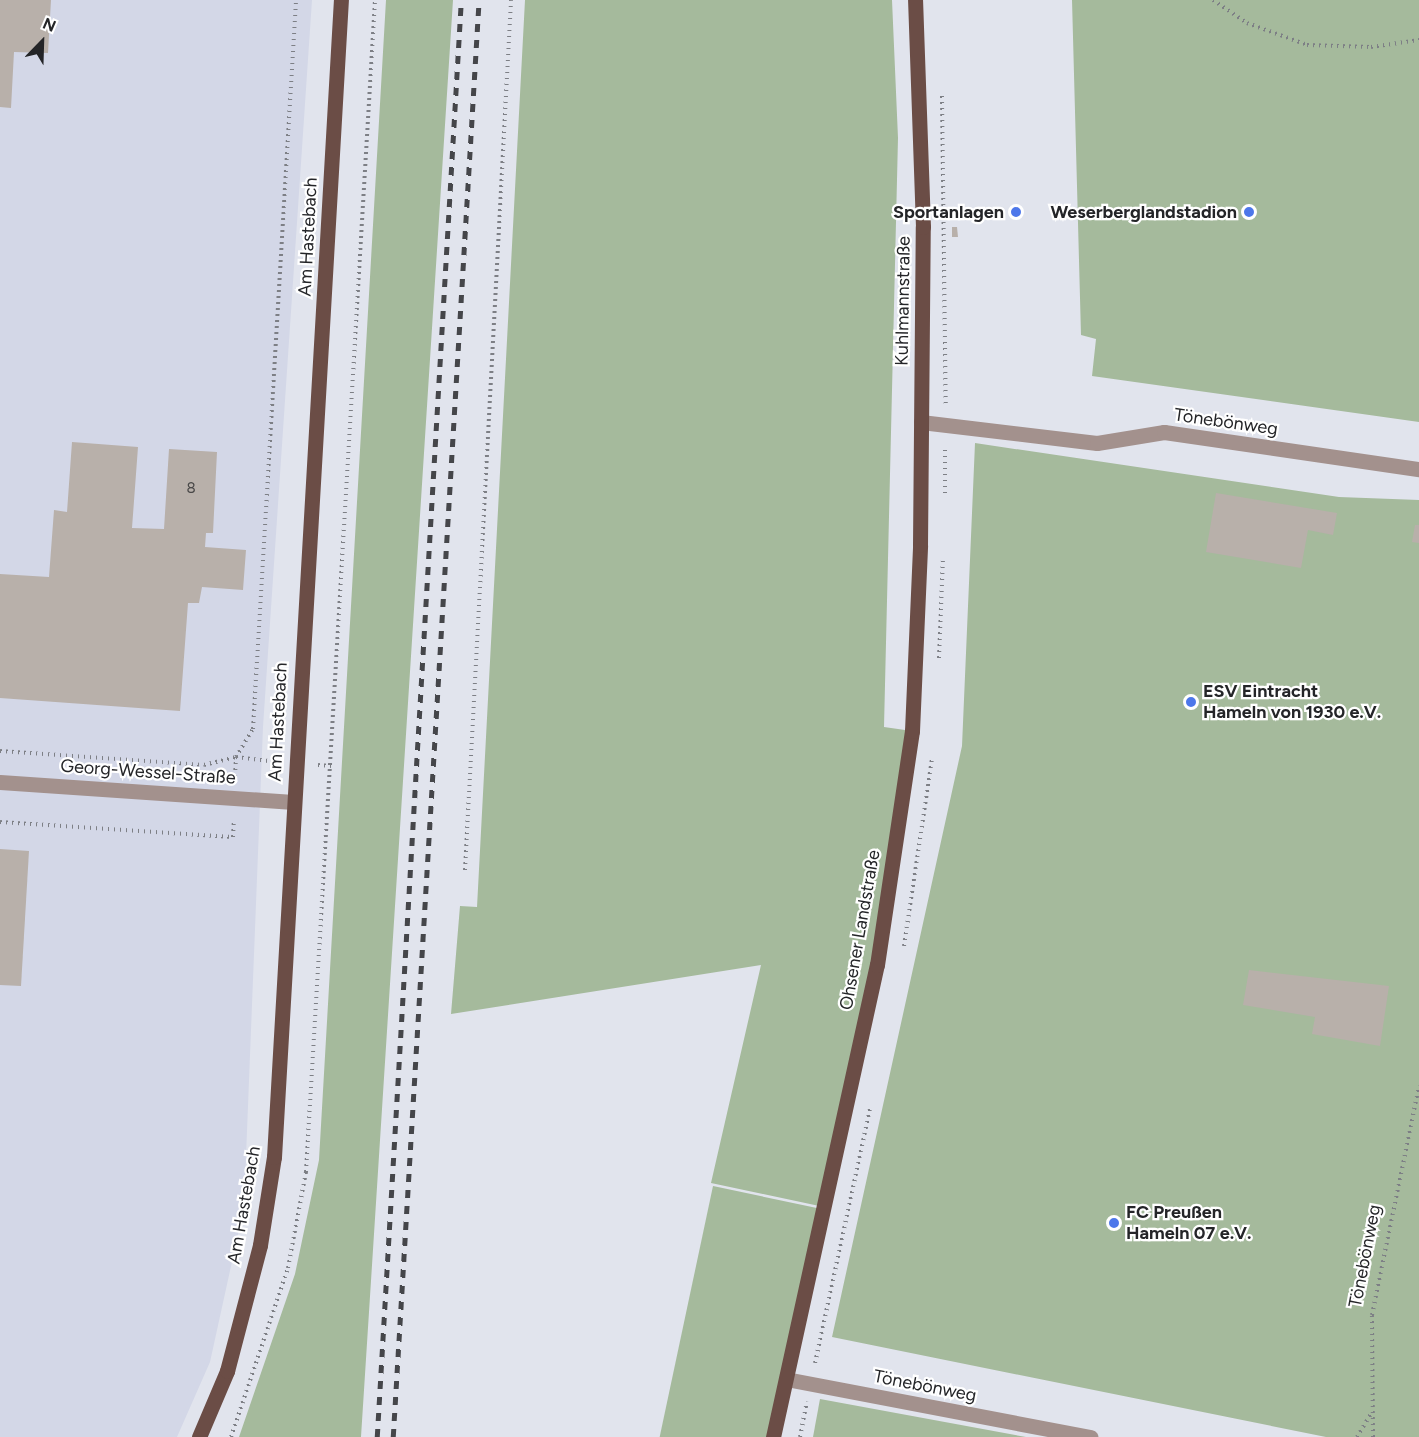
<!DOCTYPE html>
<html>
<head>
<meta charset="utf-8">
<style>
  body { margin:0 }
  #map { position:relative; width:1419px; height:1437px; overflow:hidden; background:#e1e4ed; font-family:Figtree,sans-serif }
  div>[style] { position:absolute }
  .built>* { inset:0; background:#d3d7e7 }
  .green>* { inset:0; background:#a5ba9c; transform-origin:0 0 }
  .building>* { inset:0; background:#b8b0aa }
  .path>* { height:4px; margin-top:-2px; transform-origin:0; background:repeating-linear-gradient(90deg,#7d7f85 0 1.5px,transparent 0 6px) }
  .minor>* { height:15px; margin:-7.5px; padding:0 7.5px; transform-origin:7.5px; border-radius:7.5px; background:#a3918d }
  .major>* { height:15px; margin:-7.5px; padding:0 7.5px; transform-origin:7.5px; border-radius:7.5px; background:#6b4d46 }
  .rail>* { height:4.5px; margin-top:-2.25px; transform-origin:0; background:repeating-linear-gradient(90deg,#45464a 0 8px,transparent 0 16px) }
  .dots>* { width:16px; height:16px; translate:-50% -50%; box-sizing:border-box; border:3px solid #fff; border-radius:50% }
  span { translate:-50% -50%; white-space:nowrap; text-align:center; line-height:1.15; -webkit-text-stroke:4.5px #fff; paint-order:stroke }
  .number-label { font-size:15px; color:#494848 }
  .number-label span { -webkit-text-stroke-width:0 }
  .poi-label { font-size:18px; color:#242528; font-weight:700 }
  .right { translate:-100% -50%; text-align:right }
  .left { translate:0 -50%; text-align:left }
  .street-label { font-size:18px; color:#242528 }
  .north { position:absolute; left:12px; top:12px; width:60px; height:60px; -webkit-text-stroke:4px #fff; paint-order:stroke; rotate:23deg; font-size:16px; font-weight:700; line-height:24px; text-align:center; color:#242528 }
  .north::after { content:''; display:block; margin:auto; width:21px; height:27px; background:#242528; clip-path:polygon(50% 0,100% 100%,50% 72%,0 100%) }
</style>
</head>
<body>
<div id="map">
  <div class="built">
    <i style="clip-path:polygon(0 0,312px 0,263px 727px,244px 1207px,210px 1362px,177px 1437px,0 1437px)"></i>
  </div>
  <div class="green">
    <i style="clip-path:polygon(386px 0,453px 0,361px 1437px,239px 1437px,295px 1274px,319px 1160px)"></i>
    <i style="clip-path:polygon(525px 0,892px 0,898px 138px,884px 727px,912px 731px,877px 965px,824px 1207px,711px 1183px,761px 965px,451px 1014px,460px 906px,477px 907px)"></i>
    <i style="clip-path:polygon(1072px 0,1419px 0,1419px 422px,1092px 376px,1096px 339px,1081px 335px)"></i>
    <i style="clip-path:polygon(975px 443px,1339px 497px,1419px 500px,1419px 1437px,1326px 1437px,832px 1337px,962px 746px)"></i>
    <i style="left:713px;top:1186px;width:111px;height:258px;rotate:12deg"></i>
    <i style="clip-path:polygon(820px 1399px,1026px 1437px,813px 1437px)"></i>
  </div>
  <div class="building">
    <i style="clip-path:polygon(0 0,51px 0,48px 53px,14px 52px,11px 108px,0 107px)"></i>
    <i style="clip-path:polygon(952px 227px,957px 227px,958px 237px,952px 237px)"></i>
    <i style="clip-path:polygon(72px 442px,138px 447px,132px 528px,164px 529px,169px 449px,217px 452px,213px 533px,206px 533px,205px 547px,246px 550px,243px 590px,202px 587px,199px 603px,188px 603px,180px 711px,0 698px,0 574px,49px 577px,54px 510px,67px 512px)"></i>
    <i style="clip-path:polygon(1216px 493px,1337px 513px,1333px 535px,1308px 530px,1301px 568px,1206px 552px)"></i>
    <i style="clip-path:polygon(1415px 525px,1419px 525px,1419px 543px,1412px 542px)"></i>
    <i style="clip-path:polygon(0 849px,29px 851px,21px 986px,0 985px)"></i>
    <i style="clip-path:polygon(1249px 970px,1389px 986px,1380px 1046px,1312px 1034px,1315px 1017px,1243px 1005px)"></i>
  </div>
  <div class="path">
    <i style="left:1213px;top:0;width:41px;rotate:34.1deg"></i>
    <i style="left:1247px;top:23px;width:64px;rotate:20.1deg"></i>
    <i style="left:1307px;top:45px;width:64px;rotate:1.8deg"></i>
    <i style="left:1371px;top:47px;width:49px;rotate:-8.3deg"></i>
    <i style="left:942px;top:96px;width:310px;rotate:89.3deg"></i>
    <i style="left:945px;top:493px;width:47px;rotate:-90deg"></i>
    <i style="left:939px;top:658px;width:101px;rotate:-87.7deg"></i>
    <i style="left:0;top:751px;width:204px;rotate:3.9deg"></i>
    <i style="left:204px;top:765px;width:33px;rotate:-14deg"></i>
    <i style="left:236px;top:757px;width:41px;rotate:7deg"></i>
    <i style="left:318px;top:765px;width:14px;rotate:4deg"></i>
    <i style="left:235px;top:776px;width:19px;rotate:-87deg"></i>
    <i style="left:236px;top:757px;width:33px;rotate:-59deg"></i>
    <i style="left:253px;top:729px;width:730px;rotate:-86.62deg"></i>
    <i style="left:0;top:822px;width:233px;rotate:3.7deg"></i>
    <i style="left:233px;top:837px;width:17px;rotate:-87deg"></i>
    <i style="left:465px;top:870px;width:871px;rotate:-86.97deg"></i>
    <i style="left:904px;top:946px;width:190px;rotate:-81.5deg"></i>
    <i style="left:815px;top:1363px;width:260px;rotate:-77.8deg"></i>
    <i style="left:231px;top:1437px;width:178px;rotate:-71.4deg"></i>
    <i style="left:288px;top:1268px;width:98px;rotate:-79.4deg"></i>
    <i style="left:306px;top:1172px;width:1174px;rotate:-86.63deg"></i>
    <i style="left:800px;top:1437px;width:36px;rotate:-79deg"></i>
    <i style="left:1357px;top:1437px;width:29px;rotate:-59deg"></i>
    <i style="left:1373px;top:1437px;width:122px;rotate:-90.5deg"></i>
    <i style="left:1372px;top:1315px;width:234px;rotate:-78.4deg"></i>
  </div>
  <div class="minor">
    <i style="left:921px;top:422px;width:177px;rotate:6.8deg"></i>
    <i style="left:1097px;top:443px;width:68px;rotate:-9.3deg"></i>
    <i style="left:1164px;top:432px;width:258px;rotate:8.3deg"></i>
    <i style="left:0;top:782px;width:294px;rotate:3.9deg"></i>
    <i style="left:786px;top:1379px;width:310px;rotate:10.8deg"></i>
  </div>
  <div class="major">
    <i style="left:199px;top:1437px;width:72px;rotate:-67deg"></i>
    <i style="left:227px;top:1371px;width:130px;rotate:-75.3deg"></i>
    <i style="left:260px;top:1245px;width:89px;rotate:-81deg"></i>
    <i style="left:274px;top:1157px;width:1159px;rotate:-86.69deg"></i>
    <i style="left:773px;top:1437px;width:483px;rotate:-77.6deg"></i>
    <i style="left:877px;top:965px;width:237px;rotate:-81.5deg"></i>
    <i style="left:912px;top:731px;width:186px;rotate:-87.5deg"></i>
    <i style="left:920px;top:545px;width:318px;rotate:-89.5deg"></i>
    <i style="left:923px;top:227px;width:227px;rotate:-92deg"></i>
  </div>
  <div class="rail">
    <i style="left:377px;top:1437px;width:1439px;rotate:-86.65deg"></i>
    <i style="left:393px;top:1437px;width:1440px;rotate:-86.58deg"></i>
  </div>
  <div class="dots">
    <i style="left:1016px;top:212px;background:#4d77ea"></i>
    <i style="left:1249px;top:212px;background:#4d77ea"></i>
    <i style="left:1191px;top:702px;background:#4d77ea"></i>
    <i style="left:1114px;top:1223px;background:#4d77ea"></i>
  </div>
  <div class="number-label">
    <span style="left:191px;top:489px">8</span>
  </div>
  <div class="poi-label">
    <span class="right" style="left:1004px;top:212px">Sportanlagen</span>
    <span class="right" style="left:1237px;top:212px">Weserberglandstadion</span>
    <span class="left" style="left:1203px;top:702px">ESV Eintracht<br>Hameln von 1930 e.V.</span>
    <span class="left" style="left:1126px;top:1223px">FC Preußen<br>Hameln 07 e.V.</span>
  </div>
  <div class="street-label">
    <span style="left:308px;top:237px;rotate:-87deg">Am Hastebach</span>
    <span style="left:903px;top:301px;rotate:-89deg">Kuhlmannstraße</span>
    <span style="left:1226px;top:422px;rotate:8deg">Tönebönweg</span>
    <span style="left:278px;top:722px;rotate:-87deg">Am Hastebach</span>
    <span style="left:148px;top:772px;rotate:4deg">Georg-Wessel-Straße</span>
    <span style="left:860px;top:930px;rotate:-80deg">Ohsener Landstraße</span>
    <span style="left:244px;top:1205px;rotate:-80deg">Am Hastebach</span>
    <span style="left:1365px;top:1256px;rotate:-79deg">Tönebönweg</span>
    <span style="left:925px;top:1386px;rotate:11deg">Tönebönweg</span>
  </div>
  <div class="north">N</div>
</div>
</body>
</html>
